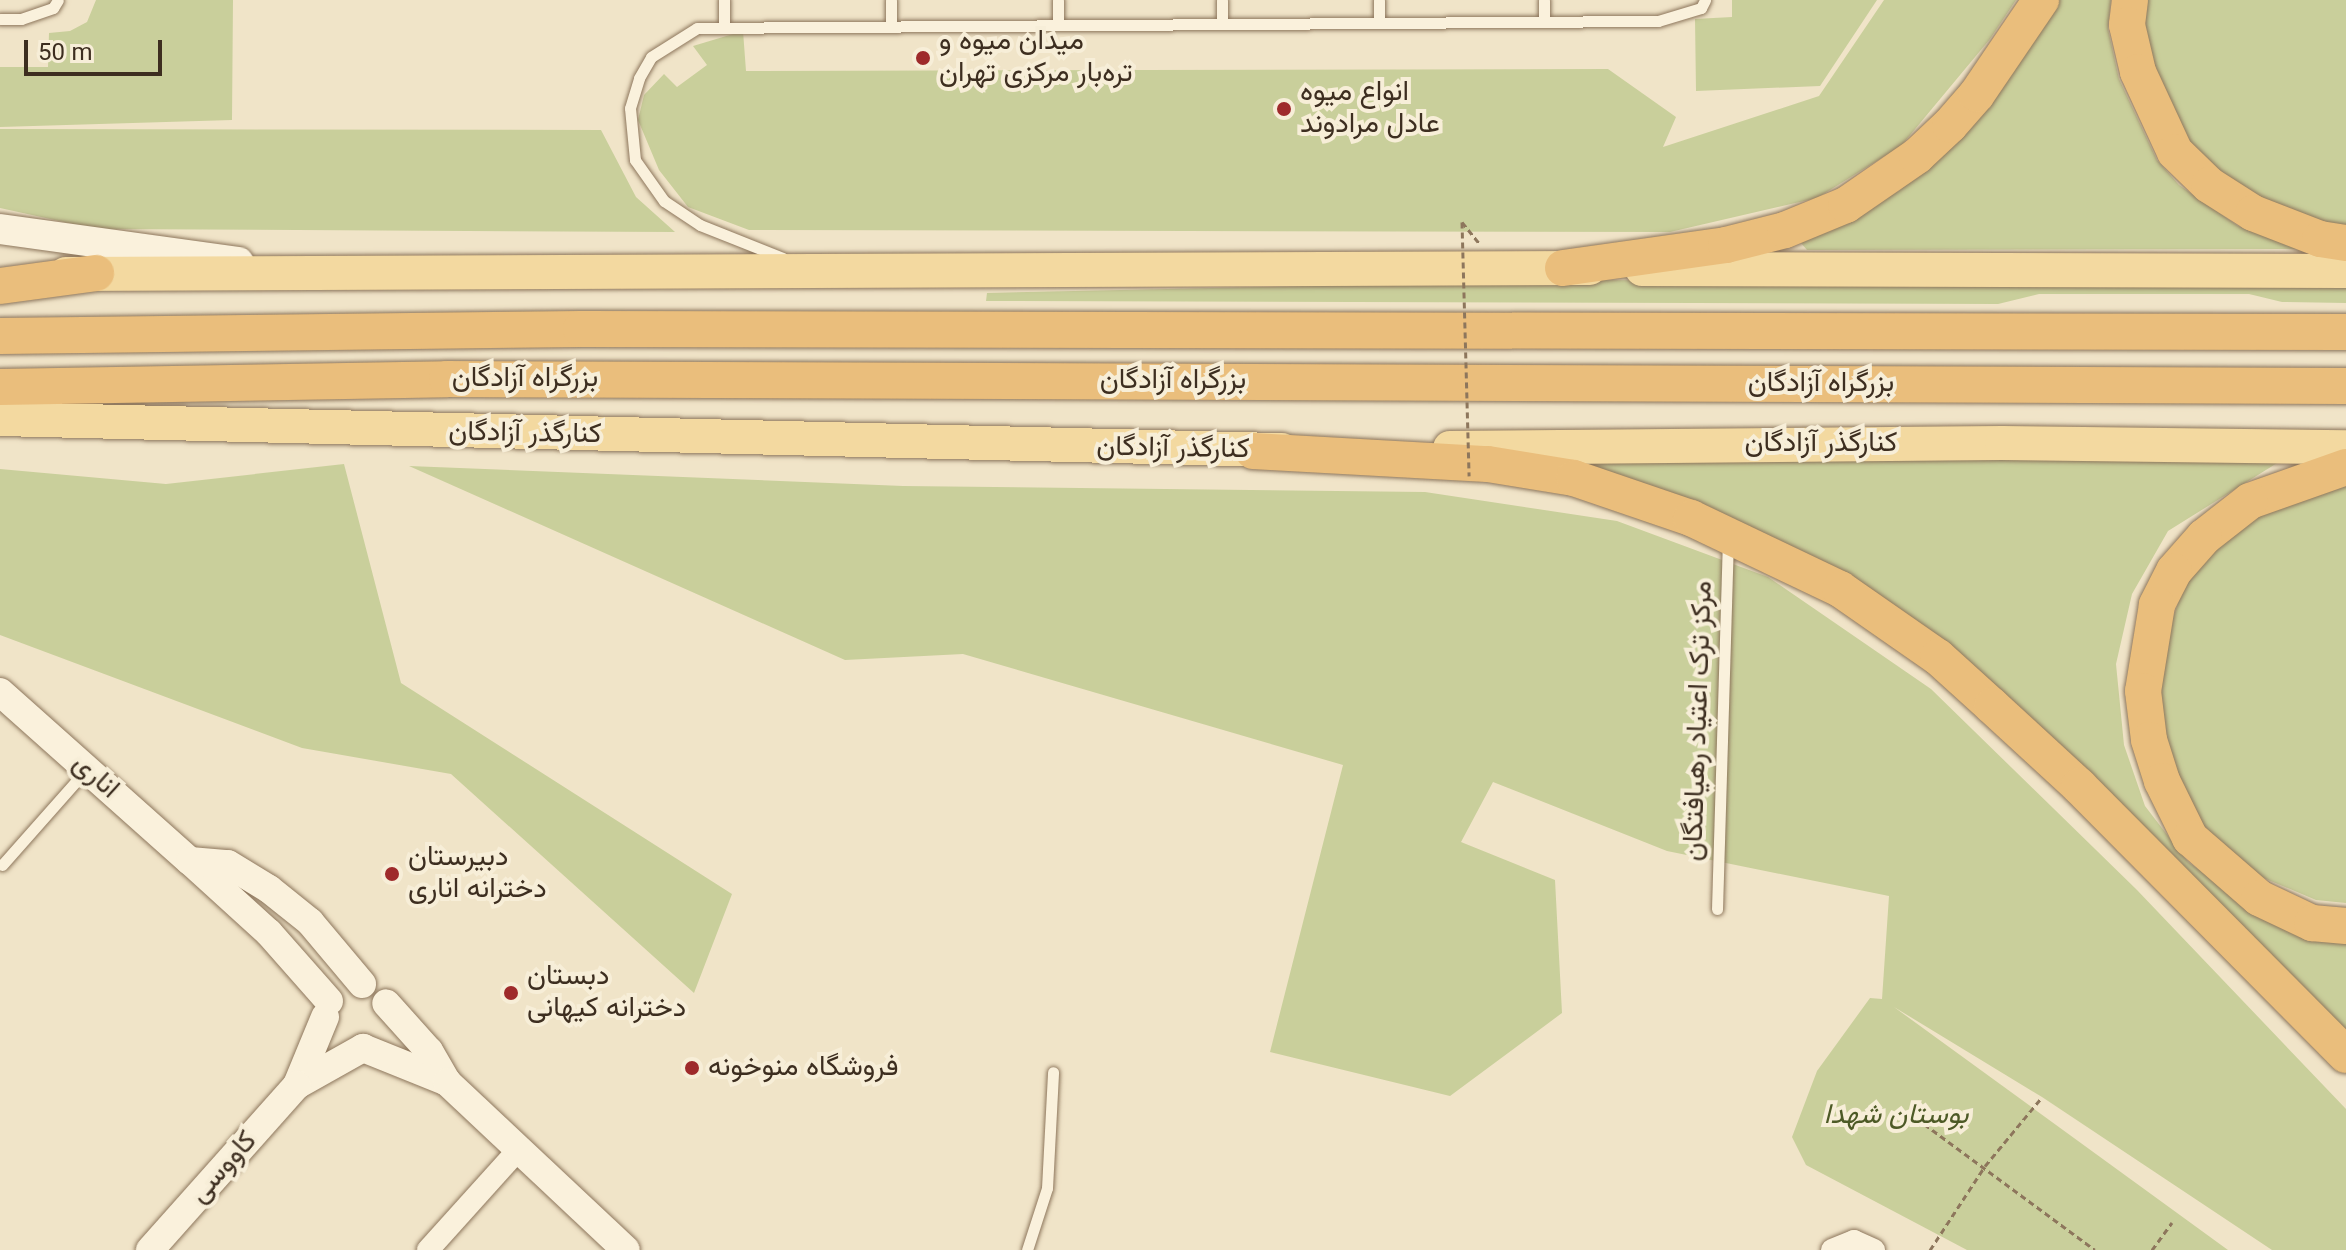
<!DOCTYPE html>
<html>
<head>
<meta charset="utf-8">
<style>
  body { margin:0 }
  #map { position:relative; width:2346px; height:1250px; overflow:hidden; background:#f0e4c8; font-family:Georgia,Vazirmatn,serif }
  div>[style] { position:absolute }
  .green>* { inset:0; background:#c9cf9b }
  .path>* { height:3px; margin-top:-1.5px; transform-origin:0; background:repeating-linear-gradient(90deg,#8d765c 0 6px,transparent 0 10px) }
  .roads { filter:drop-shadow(0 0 2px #8d765c) drop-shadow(0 0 2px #8d765c) }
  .service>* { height:11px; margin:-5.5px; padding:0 5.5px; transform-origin:5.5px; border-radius:5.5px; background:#faf1dc }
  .minor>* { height:22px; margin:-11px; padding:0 11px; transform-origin:11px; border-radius:11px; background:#faf1dc }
  .tertiary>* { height:28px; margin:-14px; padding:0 14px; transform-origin:14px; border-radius:14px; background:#faf1dc }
  .secondary>* { height:30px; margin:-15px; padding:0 15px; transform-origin:15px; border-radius:15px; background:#faf1dc }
  .primary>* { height:34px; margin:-17px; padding:0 17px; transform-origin:17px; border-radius:17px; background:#f3d9a0 }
  .trunk>* { height:36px; margin:-18px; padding:0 18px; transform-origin:18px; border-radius:18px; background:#eabe7c }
  .path-bridge>* { height:3px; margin-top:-1.5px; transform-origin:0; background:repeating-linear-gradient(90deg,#8d765c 0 6px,transparent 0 10px) }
  .dots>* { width:22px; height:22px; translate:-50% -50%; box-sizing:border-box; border:4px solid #f7eed8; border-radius:50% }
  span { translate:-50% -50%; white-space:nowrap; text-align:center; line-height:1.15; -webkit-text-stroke:8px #f7eed8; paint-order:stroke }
  .poi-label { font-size:28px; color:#3d2e20 }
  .left { translate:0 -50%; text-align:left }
  .street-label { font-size:28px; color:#3d2e20 }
  .park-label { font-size:28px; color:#4d5a26; font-style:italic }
  .scale { position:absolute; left:24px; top:40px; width:138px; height:36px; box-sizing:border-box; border:4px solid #3d2e20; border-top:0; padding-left:10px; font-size:24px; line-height:28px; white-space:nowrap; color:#3d2e20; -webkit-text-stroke:6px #f7eed8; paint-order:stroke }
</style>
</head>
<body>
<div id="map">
  <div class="green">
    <i style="clip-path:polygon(96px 0,233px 0,232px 120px,0 127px,0 67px,48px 67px,49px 33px,70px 31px,87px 22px)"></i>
    <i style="clip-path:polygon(1732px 0,1877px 0,1820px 86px,1696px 91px,1695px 19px,1732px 17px)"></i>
    <i style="clip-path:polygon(1884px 0,2016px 0,1990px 39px,1901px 146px,1817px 198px,1670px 232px,749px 230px,688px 207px,659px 170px,638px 120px,644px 95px,664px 74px,677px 87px,707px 65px,693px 46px,743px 31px,746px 71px,1608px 69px,1676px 117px,1663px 147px,1819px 96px)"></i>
    <i style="clip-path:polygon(2052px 0,2111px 0,2108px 29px,2119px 79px,2157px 160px,2179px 185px,2238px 226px,2300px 249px,1807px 250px,1801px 243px,1899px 191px,1980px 112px)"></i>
    <i style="clip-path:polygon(2143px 0,2346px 0,2346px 228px,2282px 212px,2240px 192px,2191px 145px,2146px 60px)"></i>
    <i style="clip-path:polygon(0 129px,601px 130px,636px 197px,675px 232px,96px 229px,0 208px)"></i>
    <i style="clip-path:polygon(1586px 280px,2346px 284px,2346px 303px,2282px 302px,2249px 294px,2039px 294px,1998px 304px,986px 301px,987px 293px)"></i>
    <i style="clip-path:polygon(1567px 458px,2282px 460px,2168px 531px,2132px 594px,2116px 664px,2124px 745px,2145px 806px,2188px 862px,2266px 918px,2346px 939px,2346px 1049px,1872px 594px)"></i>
    <i style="clip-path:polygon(344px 464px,401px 683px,732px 894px,694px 993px,451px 774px,302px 748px,0 635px,0 469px,166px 484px)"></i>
    <i style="clip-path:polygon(409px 466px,903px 486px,1425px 492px,1617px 521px,1768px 577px,1931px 689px,2137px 890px,2346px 1109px,2346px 1250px,2272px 1250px,2042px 1097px,1894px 1007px,2228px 1250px,1967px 1250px,1806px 1165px,1792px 1137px,1817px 1071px,1870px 998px,1882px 999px,1889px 896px,1667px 851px,1493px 782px,1461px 842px,1555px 880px,1562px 1013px,1450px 1096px,1270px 1052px,1343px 765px,963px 654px,845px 660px)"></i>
    <i style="clip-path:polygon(2346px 486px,2346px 903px,2316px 900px,2259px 876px,2217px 845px,2175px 782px,2153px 676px,2189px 571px,2249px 517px)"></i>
  </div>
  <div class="path">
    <i style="left:1462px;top:222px;width:28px;rotate:51deg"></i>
    <i style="left:1908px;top:1112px;width:232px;rotate:36.4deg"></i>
    <i style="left:1930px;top:1250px;width:100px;rotate:-56.8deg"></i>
    <i style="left:1985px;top:1166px;width:89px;rotate:-50.4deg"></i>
    <i style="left:2152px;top:1250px;width:34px;rotate:-54deg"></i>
  </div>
  <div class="roads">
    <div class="service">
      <i style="left:724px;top:0;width:24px;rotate:90deg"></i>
      <i style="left:1222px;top:0;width:21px;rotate:90deg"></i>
      <i style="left:0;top:19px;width:21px"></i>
      <i style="left:21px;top:19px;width:34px;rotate:-19deg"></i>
      <i style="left:53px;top:8px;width:9px;rotate:-58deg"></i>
      <i style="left:1544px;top:20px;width:20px;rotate:-90deg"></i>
      <i style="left:1058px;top:21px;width:21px;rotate:-90deg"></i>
      <i style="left:1379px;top:22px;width:22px;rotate:-90deg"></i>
      <i style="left:891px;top:24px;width:24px;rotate:-90deg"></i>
      <i style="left:783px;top:258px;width:89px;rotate:-158.3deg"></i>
      <i style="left:700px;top:225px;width:43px;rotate:-146.3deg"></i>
      <i style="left:664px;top:201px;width:50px;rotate:-125.3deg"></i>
      <i style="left:635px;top:160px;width:52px;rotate:-95.5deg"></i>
      <i style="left:630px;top:108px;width:31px;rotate:-73deg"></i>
      <i style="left:639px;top:78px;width:24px;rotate:-60deg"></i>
      <i style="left:651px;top:57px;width:54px;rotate:-32.2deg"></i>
      <i style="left:697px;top:28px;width:961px;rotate:-0.42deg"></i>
      <i style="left:1658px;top:21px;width:45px;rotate:-16.8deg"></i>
      <i style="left:1701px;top:8px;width:9px;rotate:-63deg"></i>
      <i style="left:2px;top:865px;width:127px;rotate:-48.5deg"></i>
      <i style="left:1717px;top:909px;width:366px;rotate:-88.3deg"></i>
      <i style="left:1027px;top:1250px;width:65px;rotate:-72.1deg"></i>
      <i style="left:1047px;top:1188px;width:116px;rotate:-87deg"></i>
    </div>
    <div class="minor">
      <i style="left:428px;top:1250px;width:136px;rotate:-48deg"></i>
      <i style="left:1832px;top:1250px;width:24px;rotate:-22deg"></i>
      <i style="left:1854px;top:1241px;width:22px;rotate:24deg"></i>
    </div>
    <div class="tertiary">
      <i style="left:0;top:692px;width:254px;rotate:41.7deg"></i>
      <i style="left:329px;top:1001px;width:91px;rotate:-131.4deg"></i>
      <i style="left:269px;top:933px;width:107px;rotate:-137.7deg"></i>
      <i style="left:190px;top:861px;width:38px;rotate:5deg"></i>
      <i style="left:228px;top:864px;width:48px;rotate:31.4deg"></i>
      <i style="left:269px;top:889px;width:53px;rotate:38.8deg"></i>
      <i style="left:310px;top:922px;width:81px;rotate:50deg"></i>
      <i style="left:325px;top:1017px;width:74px;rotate:112.4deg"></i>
      <i style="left:297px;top:1085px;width:76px;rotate:-29.3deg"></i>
      <i style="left:363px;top:1048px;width:91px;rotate:22deg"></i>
      <i style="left:447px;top:1082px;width:36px;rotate:-120deg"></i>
      <i style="left:429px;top:1051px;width:64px;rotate:-131.9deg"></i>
      <i style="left:447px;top:1082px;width:245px;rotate:43.2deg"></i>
      <i style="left:150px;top:1250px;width:221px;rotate:-48.3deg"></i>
    </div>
    <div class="secondary">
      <i style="left:0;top:229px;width:241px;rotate:7.9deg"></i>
    </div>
    <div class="primary">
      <i style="left:1642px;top:269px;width:704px;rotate:0.16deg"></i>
      <i style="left:66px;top:274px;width:1524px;rotate:-0.23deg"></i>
      <i style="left:0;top:419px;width:1282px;rotate:1.39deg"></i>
      <i style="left:1450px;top:448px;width:552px;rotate:-0.52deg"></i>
      <i style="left:2002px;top:443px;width:344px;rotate:0.7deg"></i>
    </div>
    <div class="trunk">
      <i style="left:2130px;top:0;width:25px;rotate:97deg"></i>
      <i style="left:2127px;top:25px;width:48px;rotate:76.8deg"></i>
      <i style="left:2138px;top:72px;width:88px;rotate:65.2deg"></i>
      <i style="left:2175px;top:152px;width:47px;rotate:44.1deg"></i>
      <i style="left:2209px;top:185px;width:52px;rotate:32.5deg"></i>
      <i style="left:2253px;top:213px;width:72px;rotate:21.2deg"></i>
      <i style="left:2320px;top:239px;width:26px;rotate:9deg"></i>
      <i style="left:1563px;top:268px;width:165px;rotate:-8deg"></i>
      <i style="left:1726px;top:245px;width:61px;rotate:-14.3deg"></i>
      <i style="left:1785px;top:230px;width:66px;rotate:-22.3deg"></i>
      <i style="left:1846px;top:205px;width:86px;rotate:-34.6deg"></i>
      <i style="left:1917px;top:156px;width:45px;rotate:-43.2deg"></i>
      <i style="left:1950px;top:125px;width:41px;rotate:-48.9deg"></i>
      <i style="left:1977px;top:94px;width:114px;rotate:-55.8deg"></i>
      <i style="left:0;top:286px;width:97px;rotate:-7.7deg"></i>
      <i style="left:0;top:336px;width:581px;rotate:-0.69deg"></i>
      <i style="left:581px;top:329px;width:1765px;rotate:0.1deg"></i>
      <i style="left:0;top:387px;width:447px;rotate:-1deg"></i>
      <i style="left:447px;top:379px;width:1899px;rotate:0.21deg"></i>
      <i style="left:1253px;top:451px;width:235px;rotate:3.2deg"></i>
      <i style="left:1488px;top:464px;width:87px;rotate:9.2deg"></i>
      <i style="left:1574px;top:478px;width:124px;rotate:18.9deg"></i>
      <i style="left:1691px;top:518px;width:165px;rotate:25.5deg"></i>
      <i style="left:1840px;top:589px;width:119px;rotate:34.8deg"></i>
      <i style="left:1938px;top:657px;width:73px;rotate:42.2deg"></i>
      <i style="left:1992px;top:706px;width:118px;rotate:42.6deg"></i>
      <i style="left:2079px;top:786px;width:379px;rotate:45.2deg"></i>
      <i style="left:2346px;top:467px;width:102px;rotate:160.5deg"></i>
      <i style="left:2250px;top:501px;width:58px;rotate:142deg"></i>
      <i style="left:2204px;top:537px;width:45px;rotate:131.4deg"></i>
      <i style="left:2174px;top:571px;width:38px;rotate:117deg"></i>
      <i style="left:2157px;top:605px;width:87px;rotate:99.2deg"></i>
      <i style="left:2143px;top:691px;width:49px;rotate:83deg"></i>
      <i style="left:2149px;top:740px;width:43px;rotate:72.4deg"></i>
      <i style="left:2162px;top:781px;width:64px;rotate:63.8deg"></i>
      <i style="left:2190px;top:838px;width:91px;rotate:41deg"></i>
      <i style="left:2259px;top:898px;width:59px;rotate:25.3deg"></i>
      <i style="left:2312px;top:923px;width:34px;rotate:5deg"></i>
    </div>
  </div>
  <div class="path-bridge">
    <i style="left:1462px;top:222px;width:254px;rotate:88.4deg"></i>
  </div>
  <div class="dots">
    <i style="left:923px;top:58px;background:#9e2a2b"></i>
    <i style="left:1284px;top:109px;background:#9e2a2b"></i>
    <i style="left:392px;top:874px;background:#9e2a2b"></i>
    <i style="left:511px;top:993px;background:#9e2a2b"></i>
    <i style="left:692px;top:1068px;background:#9e2a2b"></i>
  </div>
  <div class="poi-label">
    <span class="left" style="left:939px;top:58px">میدان میوه و<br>تره‌بار مرکزی تهران</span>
    <span class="left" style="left:1300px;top:109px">انواع میوه<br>عادل مرادوند</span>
    <span class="left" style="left:408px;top:874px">دبیرستان<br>دخترانه اناری</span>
    <span class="left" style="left:527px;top:993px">دبستان<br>دخترانه کیهانی</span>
    <span class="left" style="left:708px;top:1068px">فروشگاه منوخونه</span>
  </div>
  <div class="street-label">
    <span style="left:525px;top:379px">بزرگراه آزادگان</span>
    <span style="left:1173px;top:381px">بزرگراه آزادگان</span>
    <span style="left:1821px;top:384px">بزرگراه آزادگان</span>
    <span style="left:525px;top:434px;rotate:1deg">کنارگذر آزادگان</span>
    <span style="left:1821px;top:444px">کنارگذر آزادگان</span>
    <span style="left:1173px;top:449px;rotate:1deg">کنارگذر آزادگان</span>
    <span style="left:1699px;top:721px;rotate:-88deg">مرکز ترک اعتیاد رهیافتگان</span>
    <span style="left:95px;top:777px;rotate:42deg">اناری</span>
    <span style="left:224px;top:1168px;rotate:-48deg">کاووسی</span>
  </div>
  <div class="park-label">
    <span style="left:1896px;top:1116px">بوستان شهدا</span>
  </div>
  <div class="scale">50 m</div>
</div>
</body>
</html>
